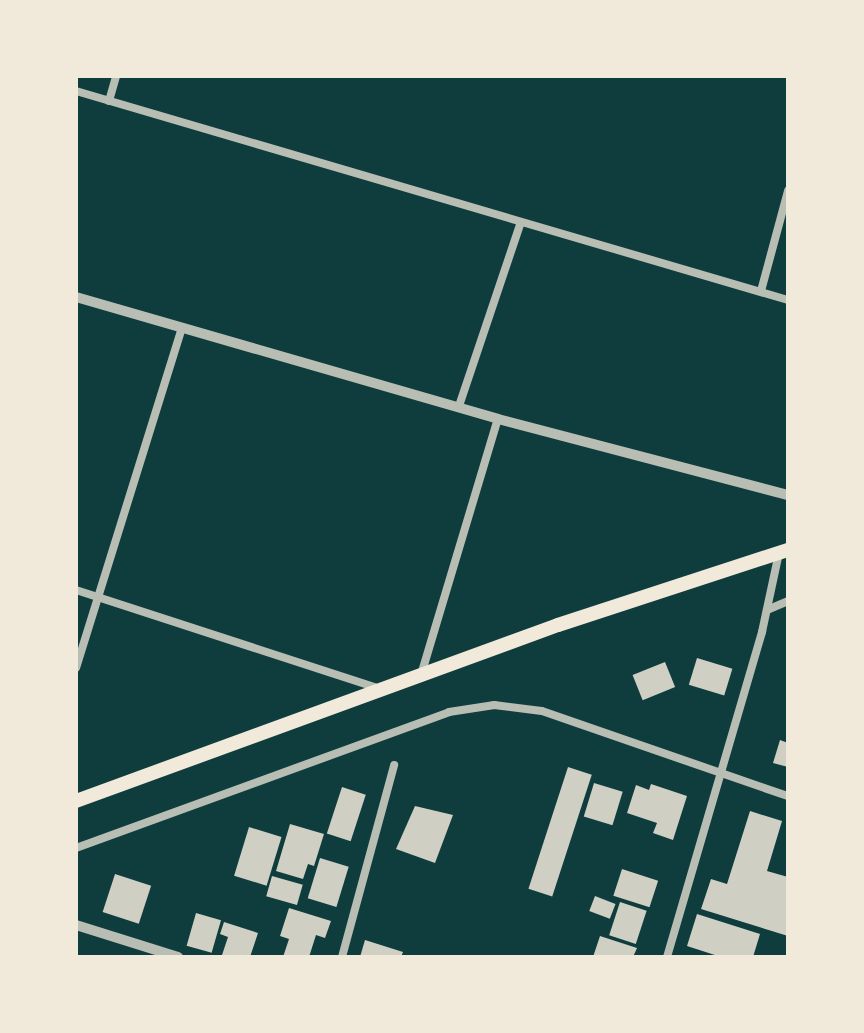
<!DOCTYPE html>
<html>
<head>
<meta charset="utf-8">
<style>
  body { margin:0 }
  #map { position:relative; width:864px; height:1033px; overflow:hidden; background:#0f3d3e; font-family:Inter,sans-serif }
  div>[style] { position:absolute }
  .building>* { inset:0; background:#cfcfc3; transform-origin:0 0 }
  .minor>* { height:8px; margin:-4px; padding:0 4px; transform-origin:4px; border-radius:4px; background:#b8beb3 }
  .tertiary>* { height:10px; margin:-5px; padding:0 5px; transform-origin:5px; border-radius:5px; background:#b8beb3 }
  .trunk>* { height:14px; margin:-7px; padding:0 7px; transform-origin:7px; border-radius:7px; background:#f1e9da }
  span { translate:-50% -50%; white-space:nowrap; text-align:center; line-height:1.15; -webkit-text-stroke:7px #f1e9da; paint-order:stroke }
  .frame { position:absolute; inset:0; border:78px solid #f1e9da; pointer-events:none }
</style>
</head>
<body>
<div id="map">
  <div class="building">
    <i style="left:697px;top:658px;width:37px;height:28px;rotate:17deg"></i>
    <i style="left:665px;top:662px;width:27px;height:35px;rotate:68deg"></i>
    <i style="clip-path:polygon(780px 740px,788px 743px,788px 767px,773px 763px)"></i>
    <i style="left:568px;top:767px;width:25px;height:128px;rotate:18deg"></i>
    <i style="left:594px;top:783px;width:30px;height:35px;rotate:17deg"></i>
    <i style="clip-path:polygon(651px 784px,687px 796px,673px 840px,653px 833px,657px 823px,627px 813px,636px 785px,649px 790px)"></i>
    <i style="left:342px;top:787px;width:25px;height:49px;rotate:18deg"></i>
    <i style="clip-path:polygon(415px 806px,453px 815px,435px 863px,396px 849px)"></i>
    <i style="clip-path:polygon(750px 811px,782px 821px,767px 871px,788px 877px,788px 936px,701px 909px,711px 879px,727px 884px)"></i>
    <i style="clip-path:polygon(290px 824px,324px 834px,314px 866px,308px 864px,303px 879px,276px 871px)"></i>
    <i style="left:249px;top:827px;width:34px;height:51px;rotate:17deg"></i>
    <i style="left:320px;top:858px;width:30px;height:42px;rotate:17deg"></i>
    <i style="left:622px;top:869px;width:38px;height:28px;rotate:18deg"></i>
    <i style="left:115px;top:874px;width:38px;height:40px;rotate:18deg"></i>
    <i style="left:272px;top:876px;width:32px;height:21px;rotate:16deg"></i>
    <i style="left:595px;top:896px;width:22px;height:16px;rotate:21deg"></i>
    <i style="left:620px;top:902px;width:28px;height:35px;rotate:18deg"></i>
    <i style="clip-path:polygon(289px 908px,331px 921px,325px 938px,316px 935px,309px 957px,283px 957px,289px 939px,280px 936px)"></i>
    <i style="left:196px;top:913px;width:26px;height:34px;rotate:16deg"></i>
    <i style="clip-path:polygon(697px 914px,760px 934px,753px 957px,721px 957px,687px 946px)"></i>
    <i style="clip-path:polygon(224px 922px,258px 933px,250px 957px,222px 955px,228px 937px,220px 934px)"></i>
    <i style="clip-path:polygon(600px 936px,637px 948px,633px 957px,593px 957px)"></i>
    <i style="clip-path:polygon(365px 940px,403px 952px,401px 957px,360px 957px)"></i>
  </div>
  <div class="minor">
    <i style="left:76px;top:91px;width:742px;rotate:16.36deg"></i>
    <i style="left:109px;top:101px;width:26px;rotate:-74deg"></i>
    <i style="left:761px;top:291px;width:104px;rotate:-74.9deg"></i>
    <i style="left:459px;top:406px;width:194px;rotate:-71.4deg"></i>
    <i style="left:76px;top:590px;width:317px;rotate:18deg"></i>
    <i style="left:767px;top:610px;width:23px;rotate:-23deg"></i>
    <i style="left:76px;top:668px;width:354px;rotate:-72.7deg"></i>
    <i style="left:421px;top:675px;width:267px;rotate:-73.3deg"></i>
    <i style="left:76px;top:848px;width:397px;rotate:-20deg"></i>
    <i style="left:449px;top:712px;width:46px;rotate:-8.8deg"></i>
    <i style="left:494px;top:705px;width:48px;rotate:7.1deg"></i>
    <i style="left:542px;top:711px;width:260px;rotate:19.1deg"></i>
    <i style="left:342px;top:957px;width:199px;rotate:-74.8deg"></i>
    <i style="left:667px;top:957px;width:339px;rotate:-73.7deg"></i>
    <i style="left:762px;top:632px;width:81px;rotate:-77.9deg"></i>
  </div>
  <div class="tertiary">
    <i style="left:76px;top:297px;width:439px;rotate:16.1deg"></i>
    <i style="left:498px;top:419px;width:300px;rotate:14.7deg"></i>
    <i style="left:76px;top:925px;width:107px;rotate:17.4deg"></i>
  </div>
  <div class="trunk">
    <i style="left:76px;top:801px;width:513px;rotate:-20.06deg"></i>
    <i style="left:558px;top:625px;width:242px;rotate:-18.1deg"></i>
  </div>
  <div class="frame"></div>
</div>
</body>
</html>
